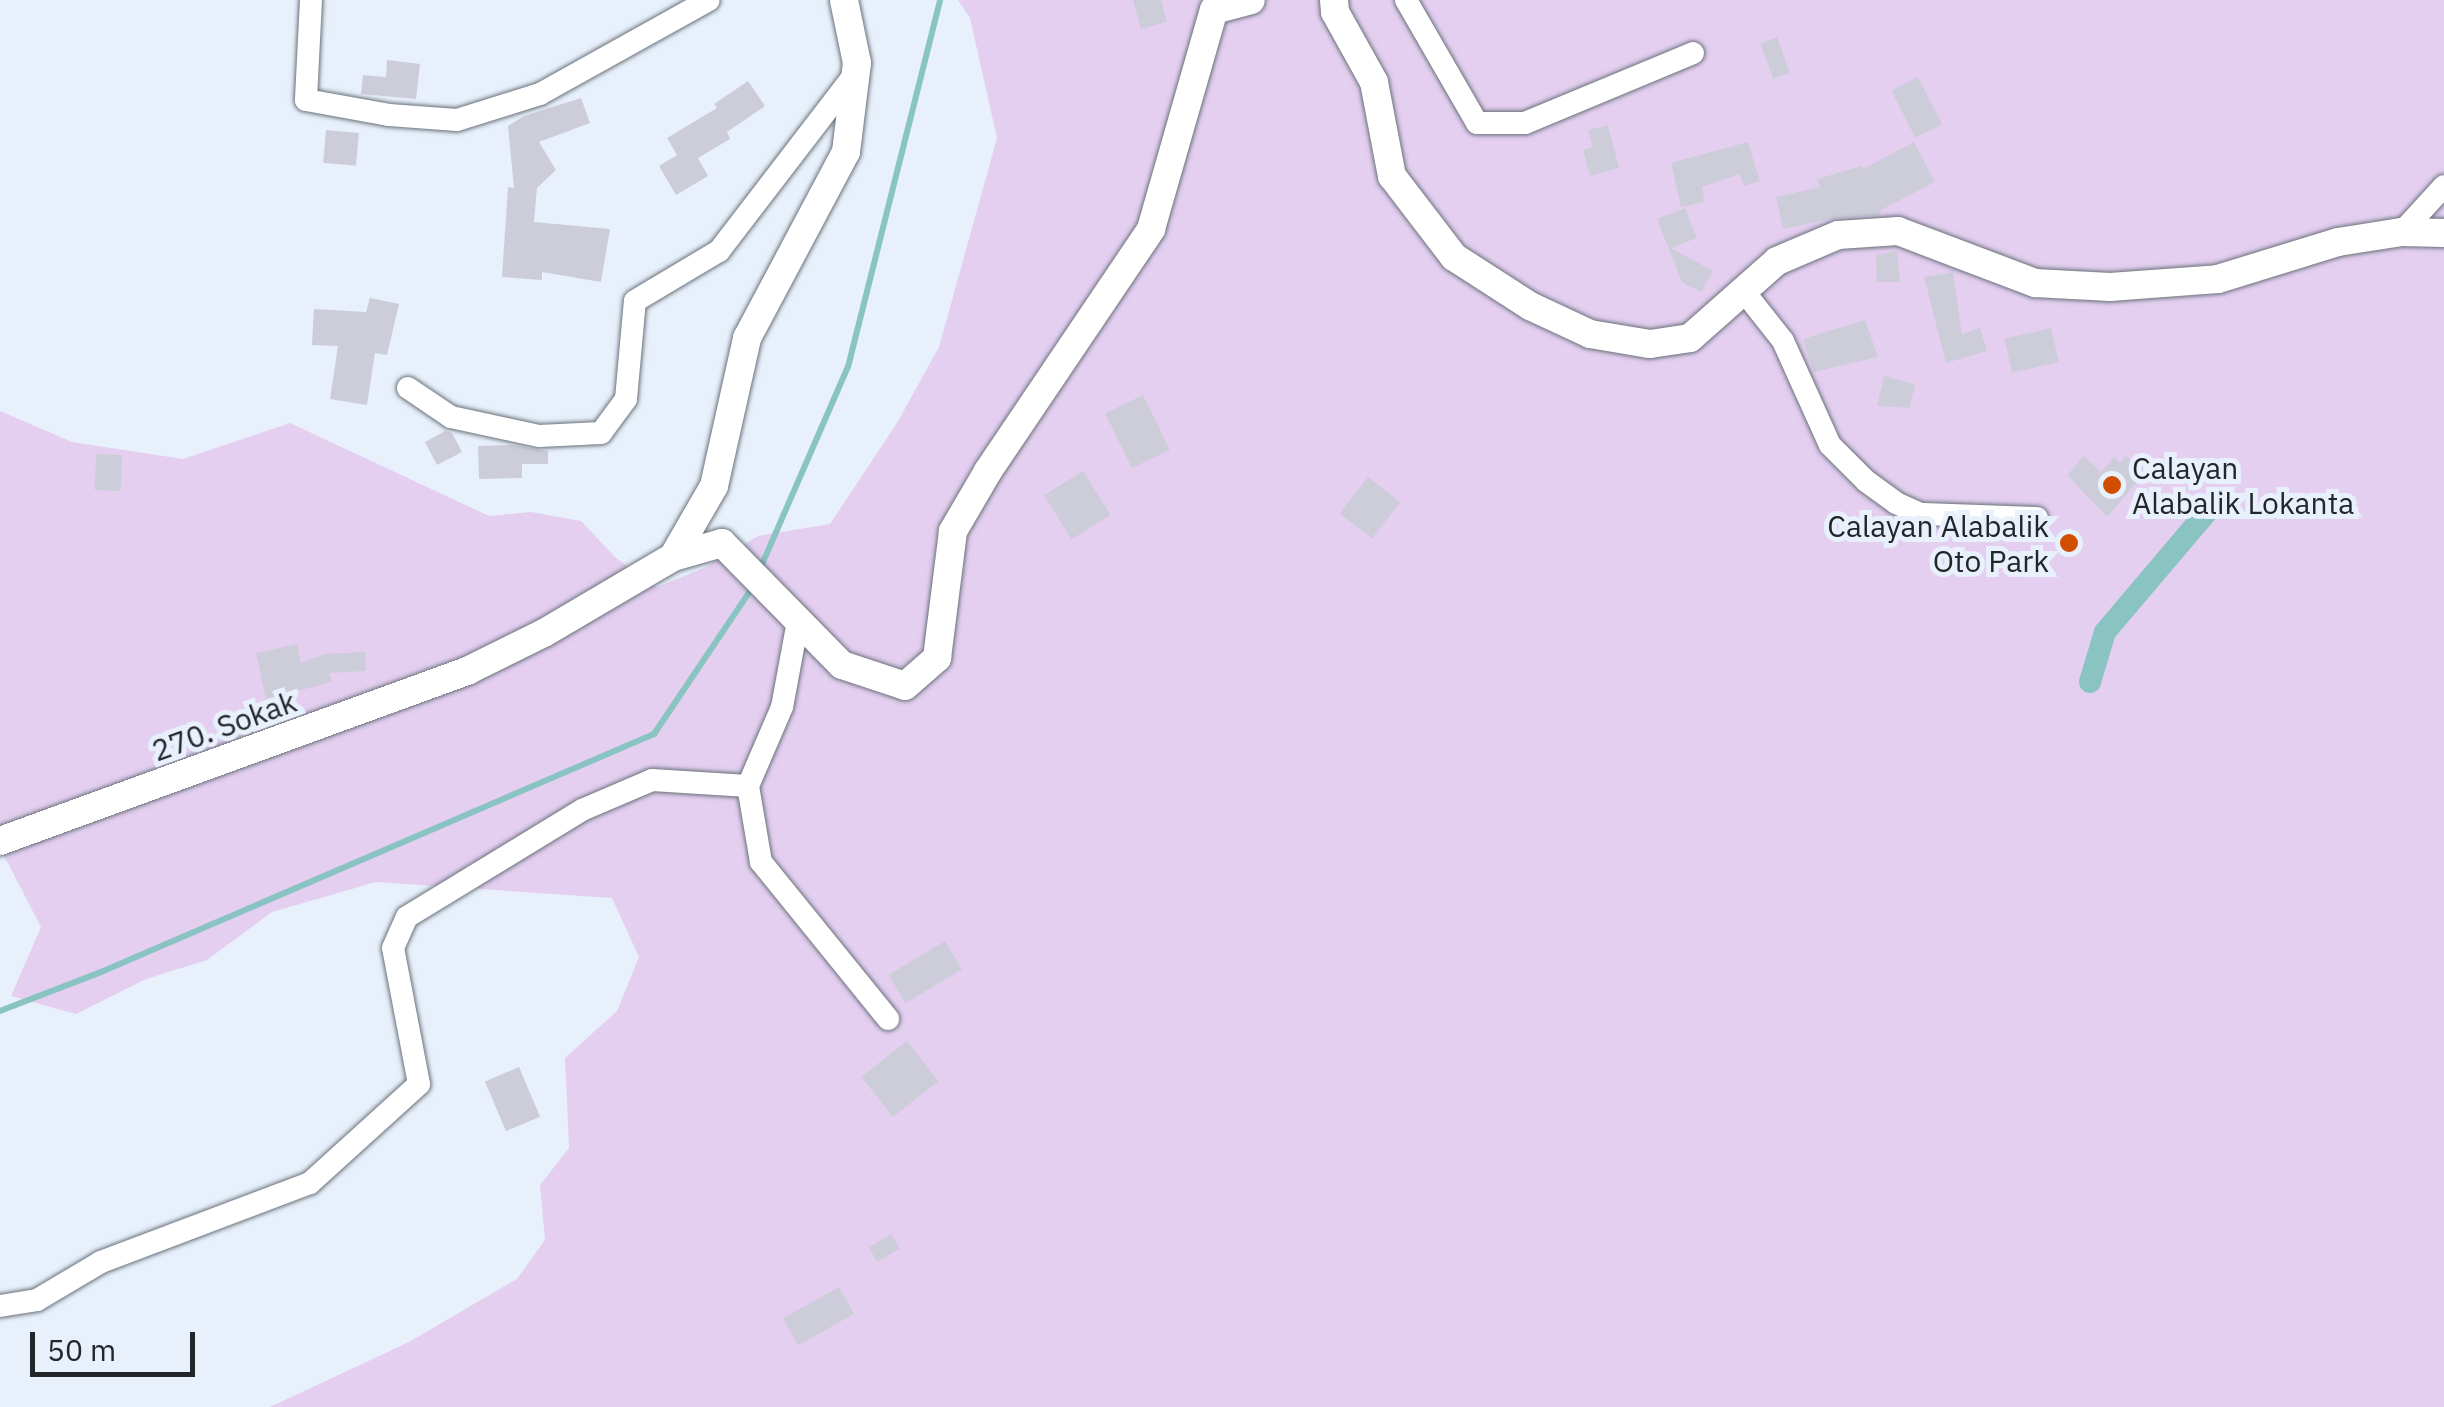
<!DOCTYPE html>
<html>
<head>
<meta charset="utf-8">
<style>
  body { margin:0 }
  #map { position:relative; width:2444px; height:1407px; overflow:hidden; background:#e7f0fb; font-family:"IBM Plex Sans",sans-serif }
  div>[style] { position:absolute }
  .green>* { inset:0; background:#e4cff1 }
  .stream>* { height:6px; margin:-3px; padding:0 3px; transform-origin:3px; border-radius:3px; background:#89c3c2 }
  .canal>* { height:22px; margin:-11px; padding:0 11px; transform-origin:11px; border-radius:11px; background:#89c3c2 }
  .building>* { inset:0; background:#cdcdda; transform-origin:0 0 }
  .roads { filter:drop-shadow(0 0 2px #6a727b) drop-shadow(0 0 2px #6a727b) }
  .minor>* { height:22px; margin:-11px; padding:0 11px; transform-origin:11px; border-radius:11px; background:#fff }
  .tertiary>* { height:28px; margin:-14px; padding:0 14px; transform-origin:14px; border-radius:14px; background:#fff }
  .dots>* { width:28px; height:28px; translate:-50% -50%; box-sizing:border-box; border:5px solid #e7f0fb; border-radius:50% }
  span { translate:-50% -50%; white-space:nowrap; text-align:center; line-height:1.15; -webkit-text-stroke:10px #e7f0fb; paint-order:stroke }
  .poi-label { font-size:30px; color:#222529 }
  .left { translate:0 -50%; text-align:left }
  .right { translate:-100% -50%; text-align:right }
  .street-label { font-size:30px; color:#222529 }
  .scale { position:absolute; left:30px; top:1332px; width:165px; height:45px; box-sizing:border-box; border:5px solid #222529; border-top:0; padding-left:12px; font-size:30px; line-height:35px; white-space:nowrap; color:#222529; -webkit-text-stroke:8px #e7f0fb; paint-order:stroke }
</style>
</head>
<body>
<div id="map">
  <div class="green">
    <i style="clip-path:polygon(958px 0,2444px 0,2444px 1407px,270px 1407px,409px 1342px,517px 1279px,545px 1240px,540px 1185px,569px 1148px,565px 1058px,617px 1011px,639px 957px,612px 898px,376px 882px,272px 912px,207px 960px,146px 979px,76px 1014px,11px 996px,41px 927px,0 848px,0 411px,72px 442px,183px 459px,290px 423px,489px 516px,531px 512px,581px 521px,616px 558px,657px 587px,704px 568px,758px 536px,830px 524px,897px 423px,939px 347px,997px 138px,970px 18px)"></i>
  </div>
  <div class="stream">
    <i style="left:760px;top:569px;width:220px;rotate:-66.5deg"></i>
    <i style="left:848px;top:367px;width:378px;rotate:-75.9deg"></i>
    <i style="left:0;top:1011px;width:108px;rotate:-21.1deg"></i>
    <i style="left:101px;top:972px;width:602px;rotate:-23.29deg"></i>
    <i style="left:654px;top:734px;width:179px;rotate:-56.1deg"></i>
  </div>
  <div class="canal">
    <i style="left:2090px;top:682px;width:52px;rotate:-73.3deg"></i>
    <i style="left:2105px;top:632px;width:172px;rotate:-49.7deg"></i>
  </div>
  <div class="building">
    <i style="clip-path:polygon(1133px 0,1161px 0,1167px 22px,1141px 29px)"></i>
    <i style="left:1777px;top:37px;width:38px;height:18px;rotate:70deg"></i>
    <i style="clip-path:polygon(387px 60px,420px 64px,416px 99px,361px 94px,363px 75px,386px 77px)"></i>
    <i style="left:1918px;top:77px;width:53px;height:30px;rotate:63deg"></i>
    <i style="clip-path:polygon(748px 81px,765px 106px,727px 132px,730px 139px,698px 158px,708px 176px,676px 195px,659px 166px,677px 155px,667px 138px,717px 108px,714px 104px)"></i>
    <i style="clip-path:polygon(581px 98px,590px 123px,539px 142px,556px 170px,537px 188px,534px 222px,610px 229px,601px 282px,542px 272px,542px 280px,502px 277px,508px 187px,514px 188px,508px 126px,524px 116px)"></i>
    <i style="clip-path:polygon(1608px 125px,1619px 168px,1590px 176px,1583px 150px,1593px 147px,1588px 130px)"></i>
    <i style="left:326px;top:130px;width:33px;height:33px;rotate:5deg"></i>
    <i style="clip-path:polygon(1748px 142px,1760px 181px,1744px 186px,1740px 174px,1702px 187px,1705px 202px,1681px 207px,1671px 163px)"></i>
    <i style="clip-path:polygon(1914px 142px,1935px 182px,1879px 211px,1881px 215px,1836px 218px,1783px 229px,1776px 197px,1820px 187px,1817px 179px,1861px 166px,1863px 169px)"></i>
    <i style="clip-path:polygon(1685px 208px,1697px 238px,1671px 248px,1713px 271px,1701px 292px,1682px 282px,1657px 219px)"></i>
    <i style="clip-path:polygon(1897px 251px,1900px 282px,1877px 282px,1876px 255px)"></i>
    <i style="clip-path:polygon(1953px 272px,1962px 334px,1980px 328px,1987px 351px,1946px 363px,1924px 277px)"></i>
    <i style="clip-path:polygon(370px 298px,399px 304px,387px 355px,375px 353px,367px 405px,330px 399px,338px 346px,312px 345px,314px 309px,366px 312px)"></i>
    <i style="clip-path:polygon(1865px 320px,1878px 357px,1814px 372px,1803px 339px)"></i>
    <i style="left:2051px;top:328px;width:35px;height:48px;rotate:77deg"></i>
    <i style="clip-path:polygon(1884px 376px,1915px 384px,1910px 408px,1877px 406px)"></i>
    <i style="left:1143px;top:395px;width:61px;height:42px;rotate:64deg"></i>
    <i style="clip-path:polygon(445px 431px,452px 433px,462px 452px,437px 465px,425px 442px)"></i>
    <i style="clip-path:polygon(512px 445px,548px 451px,548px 464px,522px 464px,522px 478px,479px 479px,478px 446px)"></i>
    <i style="left:96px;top:454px;width:26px;height:36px;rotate:2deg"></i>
    <i style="clip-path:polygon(2084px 456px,2101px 472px,2114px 457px,2120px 463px,2126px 456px,2145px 473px,2107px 517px,2067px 475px)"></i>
    <i style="left:1083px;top:471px;width:52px;height:46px;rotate:58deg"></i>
    <i style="left:1368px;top:477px;width:41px;height:46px;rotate:38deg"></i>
    <i style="clip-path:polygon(297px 644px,301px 663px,325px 654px,365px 652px,366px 671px,329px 673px,332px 682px,266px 699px,256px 653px)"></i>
    <i style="left:945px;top:941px;width:33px;height:66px;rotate:59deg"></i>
    <i style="left:907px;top:1041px;width:51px;height:58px;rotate:52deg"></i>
    <i style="left:519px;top:1067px;width:54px;height:37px;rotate:67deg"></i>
    <i style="left:891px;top:1234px;width:17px;height:26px;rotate:59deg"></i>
    <i style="left:839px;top:1287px;width:31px;height:64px;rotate:61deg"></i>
  </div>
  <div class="roads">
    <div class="minor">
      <i style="left:311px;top:0;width:100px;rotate:92.9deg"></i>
      <i style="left:306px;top:100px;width:84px;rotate:10.2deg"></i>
      <i style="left:389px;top:115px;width:68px;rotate:4.2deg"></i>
      <i style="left:457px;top:120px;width:87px;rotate:-17.4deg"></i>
      <i style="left:540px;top:94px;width:193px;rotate:-29.1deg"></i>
      <i style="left:1406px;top:0;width:142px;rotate:60deg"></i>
      <i style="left:1477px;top:123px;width:48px"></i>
      <i style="left:1525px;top:123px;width:182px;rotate:-22.6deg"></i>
      <i style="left:2402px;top:232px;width:62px;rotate:-47.6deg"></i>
      <i style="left:1742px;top:289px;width:66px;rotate:51.7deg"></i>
      <i style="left:1783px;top:341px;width:114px;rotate:65.7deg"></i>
      <i style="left:1830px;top:445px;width:51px;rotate:45deg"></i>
      <i style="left:1866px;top:481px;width:37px;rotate:36deg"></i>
      <i style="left:1896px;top:503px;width:27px;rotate:24deg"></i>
      <i style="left:1921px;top:514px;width:116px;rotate:2deg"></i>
      <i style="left:408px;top:388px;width:52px;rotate:34deg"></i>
      <i style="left:451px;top:417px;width:90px;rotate:12.2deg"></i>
      <i style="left:539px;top:436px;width:62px;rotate:-2.8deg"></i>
      <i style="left:601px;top:433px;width:42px;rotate:-53.7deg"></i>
      <i style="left:626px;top:399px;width:98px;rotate:-84.8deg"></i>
      <i style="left:635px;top:301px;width:98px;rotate:-30.8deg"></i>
      <i style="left:719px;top:251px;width:223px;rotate:-52.5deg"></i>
      <i style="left:798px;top:621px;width:87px;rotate:100.5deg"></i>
      <i style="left:782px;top:707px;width:86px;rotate:113.3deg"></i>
      <i style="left:748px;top:786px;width:77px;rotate:80.3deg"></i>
      <i style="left:761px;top:862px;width:202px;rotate:51deg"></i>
      <i style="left:0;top:1306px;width:37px;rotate:-9deg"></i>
      <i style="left:37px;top:1300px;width:74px;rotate:-30.7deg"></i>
      <i style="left:101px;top:1262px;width:223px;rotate:-20.7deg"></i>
      <i style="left:310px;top:1183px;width:147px;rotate:-42.2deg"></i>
      <i style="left:419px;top:1084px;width:138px;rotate:-100.8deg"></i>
      <i style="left:393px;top:948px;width:34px;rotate:-66deg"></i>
      <i style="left:407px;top:917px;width:205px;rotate:-31.4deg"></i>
      <i style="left:582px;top:810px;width:76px;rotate:-23.2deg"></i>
      <i style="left:652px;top:780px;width:96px;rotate:3.6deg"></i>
    </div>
    <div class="tertiary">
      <i style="left:1334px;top:0;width:12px;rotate:85deg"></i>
      <i style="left:1335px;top:12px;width:80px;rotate:60.9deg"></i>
      <i style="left:1374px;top:82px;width:96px;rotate:79.2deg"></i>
      <i style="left:1392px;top:176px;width:102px;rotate:52.6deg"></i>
      <i style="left:1454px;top:257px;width:90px;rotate:32.8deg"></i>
      <i style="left:1530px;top:306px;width:66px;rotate:25deg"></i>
      <i style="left:1590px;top:334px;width:61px;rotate:9.5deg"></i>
      <i style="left:1650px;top:344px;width:40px;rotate:-8.5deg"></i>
      <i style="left:1690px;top:338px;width:116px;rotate:-41.5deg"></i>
      <i style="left:1777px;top:261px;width:66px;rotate:-23.1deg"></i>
      <i style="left:1838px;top:235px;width:60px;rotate:-3.8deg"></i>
      <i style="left:1898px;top:231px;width:147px;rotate:20.8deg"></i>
      <i style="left:2035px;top:283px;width:75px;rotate:3.1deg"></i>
      <i style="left:2110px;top:287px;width:108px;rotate:-4.2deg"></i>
      <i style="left:2218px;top:279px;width:126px;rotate:-17.1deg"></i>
      <i style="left:2338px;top:242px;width:65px;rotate:-8.9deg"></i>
      <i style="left:2402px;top:232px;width:42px;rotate:1.4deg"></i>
      <i style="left:673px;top:557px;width:51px;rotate:-15.9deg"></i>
      <i style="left:722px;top:543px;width:171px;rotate:45.5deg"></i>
      <i style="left:842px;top:665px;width:66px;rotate:18.4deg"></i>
      <i style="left:905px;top:686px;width:43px;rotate:-41.2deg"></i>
      <i style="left:937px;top:658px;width:128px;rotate:-82.8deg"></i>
      <i style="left:953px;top:531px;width:69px;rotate:-59.7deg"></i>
      <i style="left:988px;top:471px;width:292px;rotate:-56deg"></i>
      <i style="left:1151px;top:229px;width:228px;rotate:-74deg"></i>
      <i style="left:1214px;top:10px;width:38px;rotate:-15deg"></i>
      <i style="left:0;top:841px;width:499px;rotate:-20deg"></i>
      <i style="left:469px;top:670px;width:84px;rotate:-26.3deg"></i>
      <i style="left:544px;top:633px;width:150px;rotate:-30.5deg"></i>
      <i style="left:673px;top:557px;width:82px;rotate:-60deg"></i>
      <i style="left:714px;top:486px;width:152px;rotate:-77.4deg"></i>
      <i style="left:747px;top:338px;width:211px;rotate:-62deg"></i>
      <i style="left:846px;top:152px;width:90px;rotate:-83deg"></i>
      <i style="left:857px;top:63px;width:64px;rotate:-101.7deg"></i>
    </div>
  </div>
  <div class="dots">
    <i style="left:2112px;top:485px;background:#d14d00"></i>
    <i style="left:2069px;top:543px;background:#d14d00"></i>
  </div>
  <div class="poi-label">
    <span class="left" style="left:2132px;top:485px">Calayan<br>Alabalik Lokanta</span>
    <span class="right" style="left:2049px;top:543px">Calayan Alabalik<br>Oto Park</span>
  </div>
  <div class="street-label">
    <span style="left:224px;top:726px;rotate:-20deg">270. Sokak</span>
  </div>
  <div class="scale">50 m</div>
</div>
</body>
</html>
